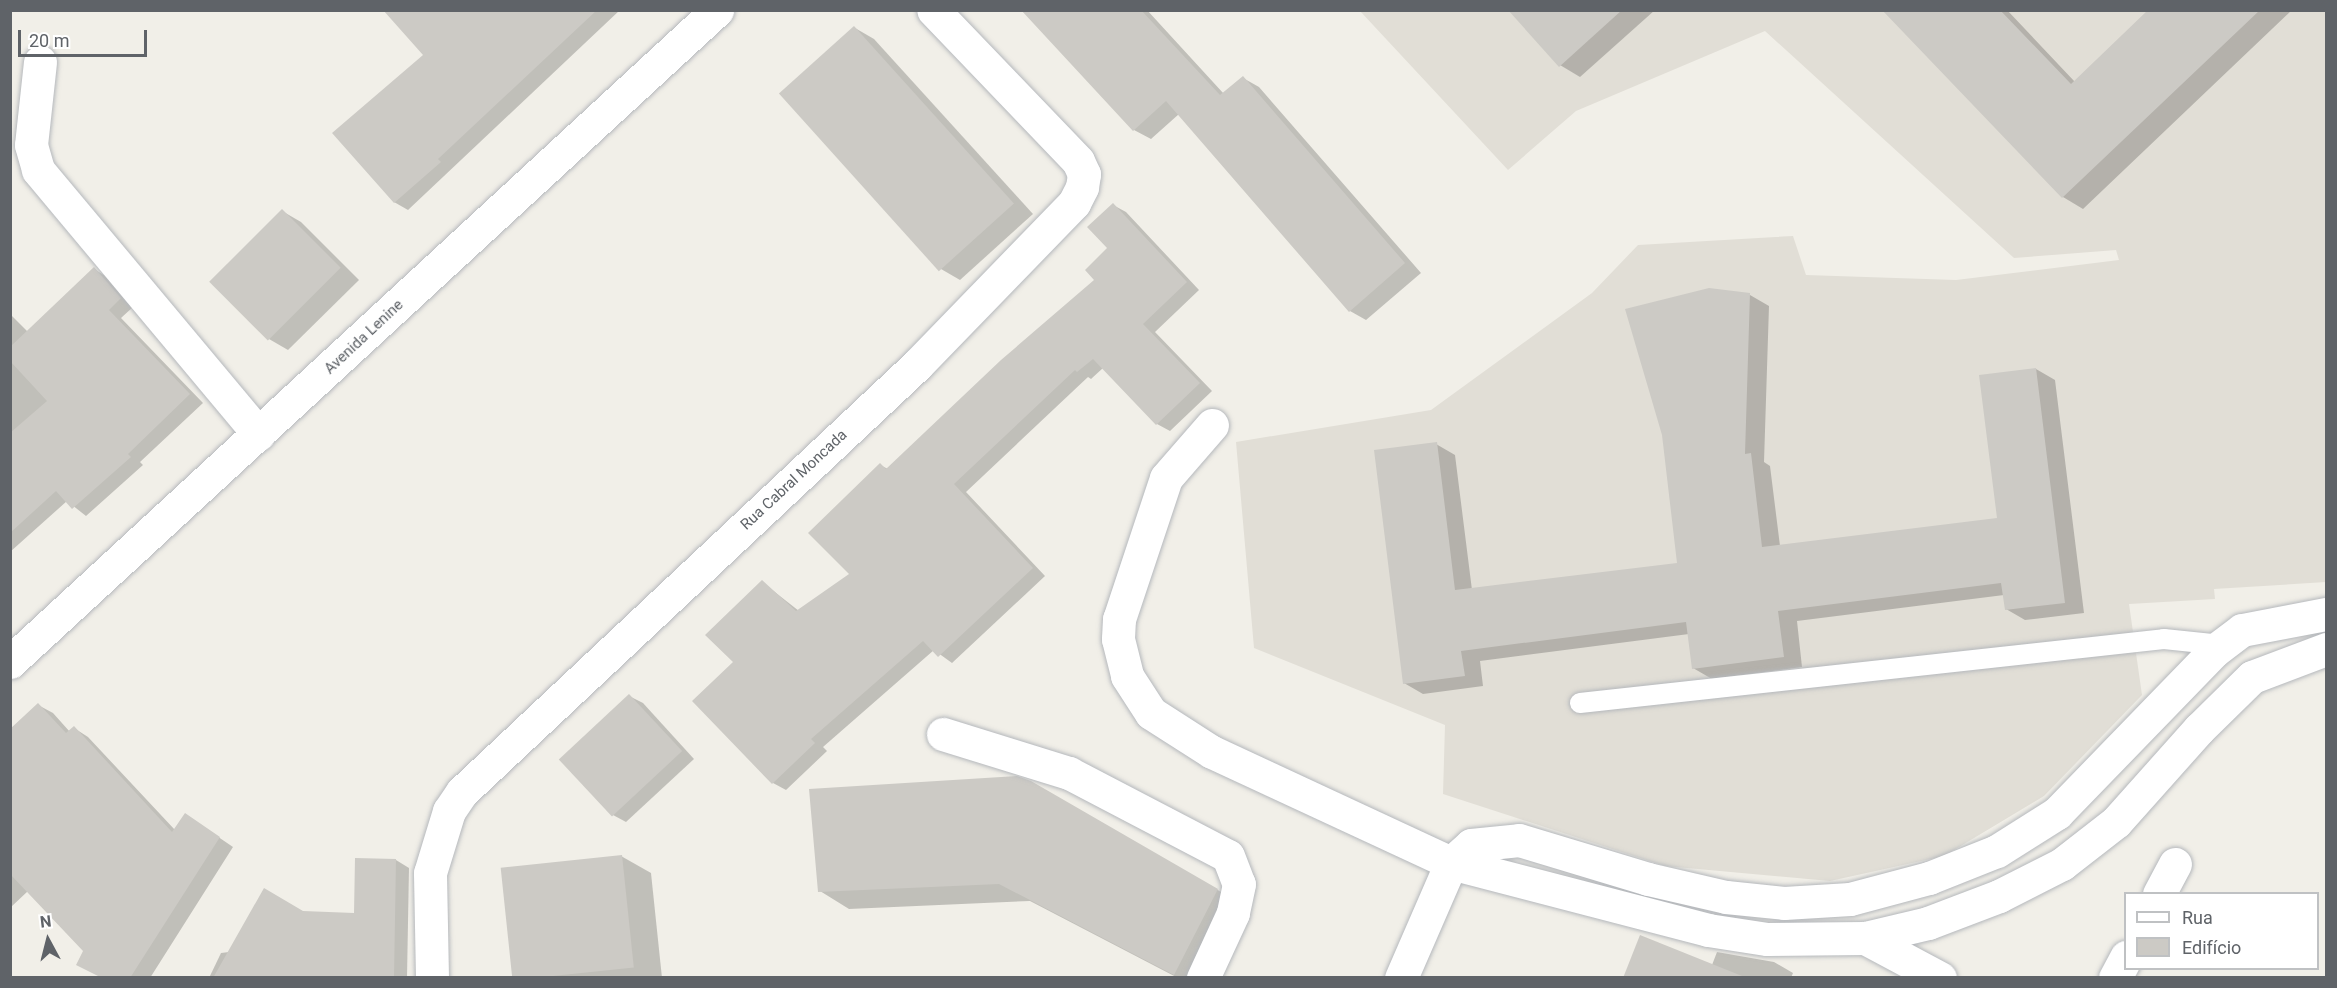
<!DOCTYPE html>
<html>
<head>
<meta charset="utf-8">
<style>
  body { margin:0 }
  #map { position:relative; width:2337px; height:988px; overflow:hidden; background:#f1efe8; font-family:Roboto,sans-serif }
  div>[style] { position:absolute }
  .education>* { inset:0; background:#e1ded6 }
  .shadow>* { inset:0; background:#0003 }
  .building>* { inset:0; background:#cccac5; transform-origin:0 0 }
  .roads { filter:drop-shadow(0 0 2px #b5b8bc) drop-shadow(0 0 2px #b5b8bc) }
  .lane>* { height:20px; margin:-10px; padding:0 10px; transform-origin:10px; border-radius:10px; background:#fff }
  .street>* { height:33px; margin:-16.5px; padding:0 16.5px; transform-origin:16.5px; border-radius:16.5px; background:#fff }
  .secondary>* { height:33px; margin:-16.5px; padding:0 16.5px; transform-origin:16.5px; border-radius:16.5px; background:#fff }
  span { translate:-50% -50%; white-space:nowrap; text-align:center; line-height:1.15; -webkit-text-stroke:4.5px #fff; paint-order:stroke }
  .street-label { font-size:15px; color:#5f6368 }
  .frame { position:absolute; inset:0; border:12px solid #5f6368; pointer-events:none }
  .legend { position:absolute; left:2124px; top:892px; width:195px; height:78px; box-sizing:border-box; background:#fff; border:2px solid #bfc1c3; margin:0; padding:8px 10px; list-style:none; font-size:18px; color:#5f6368 }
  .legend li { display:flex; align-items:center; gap:12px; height:30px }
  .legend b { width:30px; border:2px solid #bfc1c3 }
  .north { position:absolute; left:18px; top:910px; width:60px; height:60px; -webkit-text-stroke:4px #fff; paint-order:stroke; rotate:353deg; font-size:16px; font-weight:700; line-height:24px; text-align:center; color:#5f6368 }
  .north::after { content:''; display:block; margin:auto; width:21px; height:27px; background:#5f6368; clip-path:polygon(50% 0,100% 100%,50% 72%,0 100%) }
  .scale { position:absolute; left:18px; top:30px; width:129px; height:27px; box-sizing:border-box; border:3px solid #5f6368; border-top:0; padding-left:8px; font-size:18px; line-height:21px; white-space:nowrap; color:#5f6368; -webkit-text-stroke:4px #fff; paint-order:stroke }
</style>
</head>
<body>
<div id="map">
  <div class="education">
    <i style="clip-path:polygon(1360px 11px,2326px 11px,2326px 582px,2214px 589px,2215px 599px,2129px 604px,2142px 695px,2044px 796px,1944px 856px,1830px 881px,1665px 866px,1443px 794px,1445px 725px,1254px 648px,1236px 442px,1431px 410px,1592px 293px,1638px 245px,1793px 236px,1806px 275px,1956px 280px,2119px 260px,2116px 250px,2014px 258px,1765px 31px,1576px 111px,1508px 170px)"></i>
  </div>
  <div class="shadow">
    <i style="clip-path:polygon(412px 10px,620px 10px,408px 210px,394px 202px,425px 55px)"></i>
    <i style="clip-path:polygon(1023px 10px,1147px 10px,1224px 94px,1243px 78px,1259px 87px,1421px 273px,1366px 320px,1350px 311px,1179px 114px,1151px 139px,1134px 130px)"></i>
    <i style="clip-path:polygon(1510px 10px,1655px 10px,1580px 77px,1560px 65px)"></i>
    <i style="clip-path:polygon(1884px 10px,2007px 10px,2075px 82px,2150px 10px,2292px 10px,2083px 209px,2063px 197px)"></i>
    <i style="clip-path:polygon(855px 28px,874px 39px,1033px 214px,960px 280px,941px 269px)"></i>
    <i style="clip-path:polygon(1113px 205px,1126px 212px,1199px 290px,1155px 332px,1212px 391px,1170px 431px,1157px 424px,1103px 368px,1091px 379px,1088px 377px,966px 492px,1045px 576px,952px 663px,934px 650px,823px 747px,827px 751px,786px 790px,773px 783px,762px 582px,799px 611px,851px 575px,880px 465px,888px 469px,1097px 280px,1109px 248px)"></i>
    <i style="clip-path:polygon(282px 211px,301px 222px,359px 280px,288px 350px,269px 339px)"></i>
    <i style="clip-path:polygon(94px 269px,107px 277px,133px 307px,121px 318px,203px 403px,140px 462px,143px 465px,86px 516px,67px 501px,10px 552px,10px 314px,28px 332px)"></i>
    <i style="clip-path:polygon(1709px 290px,1750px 295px,1769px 306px,1764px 462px,1770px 466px,1780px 546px,1999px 519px,2036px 369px,2055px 380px,2084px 613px,2025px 620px,2006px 609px,2004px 595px,1797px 621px,1802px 667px,1712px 679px,1693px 668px,1689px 634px,1480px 661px,1483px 686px,1423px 694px,1404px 683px,1436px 444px,1455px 455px,1472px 590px,1679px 564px)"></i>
    <i style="clip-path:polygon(629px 696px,643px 703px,694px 759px,626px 822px,613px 815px)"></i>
    <i style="clip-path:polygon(38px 705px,53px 713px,70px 732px,74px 728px,88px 737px,175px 830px,186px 815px,233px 847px,150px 978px,103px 978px,85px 951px,28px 891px,10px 908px,10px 796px)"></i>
    <i style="clip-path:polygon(1031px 782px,1247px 907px,1211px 978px,1178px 978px,1030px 901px,849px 909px,820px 891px)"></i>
    <i style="clip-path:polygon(621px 856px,651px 873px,662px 978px,514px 978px)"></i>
    <i style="clip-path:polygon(396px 860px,409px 868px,407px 978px,337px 978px,355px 915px)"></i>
    <i style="clip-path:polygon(229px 952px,299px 978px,209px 978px,221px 953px)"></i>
    <i style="clip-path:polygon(1717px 952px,1774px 962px,1793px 973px,1791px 978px,1624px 978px,1712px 965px)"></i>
  </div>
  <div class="building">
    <i style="clip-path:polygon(383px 10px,597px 10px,438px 159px,441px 162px,394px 203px,332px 133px,423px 55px)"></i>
    <i style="clip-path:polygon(1021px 10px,1141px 10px,1220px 95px,1243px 76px,1405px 263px,1349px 312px,1166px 101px,1133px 131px)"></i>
    <i style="clip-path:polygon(1508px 10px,1622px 10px,1559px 67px)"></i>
    <i style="clip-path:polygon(1882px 10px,2000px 10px,2071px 84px,2148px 10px,2260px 10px,2062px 198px)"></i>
    <i style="left:854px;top:26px;width:239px;height:101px;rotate:48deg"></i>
    <i style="clip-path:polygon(1113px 203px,1187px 282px,1143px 324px,1200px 383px,1156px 425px,1093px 359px,1077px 372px,1075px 370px,954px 484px,1033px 568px,938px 657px,923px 641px,811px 739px,815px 743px,772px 784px,692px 701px,733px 662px,705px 635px,762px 580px,796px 611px,849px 574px,808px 533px,880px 463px,886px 469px,1001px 360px,1094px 280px,1085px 270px,1107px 248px,1087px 227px)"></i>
    <i style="left:282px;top:209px;width:83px;height:103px;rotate:45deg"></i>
    <i style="clip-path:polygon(94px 267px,121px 298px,109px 310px,190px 394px,128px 454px,131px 457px,72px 509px,56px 491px,10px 533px,10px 433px,47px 401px,10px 361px,10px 347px)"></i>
    <i style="clip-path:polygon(1709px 288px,1750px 293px,1745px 454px,1751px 453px,1762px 547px,1997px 518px,1979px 375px,2036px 368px,2065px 603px,2005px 610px,2001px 583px,1778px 611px,1784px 657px,1692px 669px,1686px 622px,1461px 651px,1465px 676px,1403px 684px,1374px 450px,1437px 442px,1455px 590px,1677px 563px,1662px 435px,1625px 309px)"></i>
    <i style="left:629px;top:694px;width:78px;height:96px;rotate:47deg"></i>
    <i style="clip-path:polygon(38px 703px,66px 733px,74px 726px,172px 832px,185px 813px,220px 837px,130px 978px,102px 978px,76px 965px,83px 951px,10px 874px,10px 729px)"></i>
    <i style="clip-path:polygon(1017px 776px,1031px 781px,1218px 889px,1174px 975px,999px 884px,818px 892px,809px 789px)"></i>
    <i style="left:622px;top:855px;width:113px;height:122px;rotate:84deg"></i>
    <i style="clip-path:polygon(355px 858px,396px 859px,394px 978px,213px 978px,264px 888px,303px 911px,354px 913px)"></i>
    <i style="clip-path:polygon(1640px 935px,1742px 976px,1742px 978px,1623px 978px)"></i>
  </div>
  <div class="roads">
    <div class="lane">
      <i style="left:1580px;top:703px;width:587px;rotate:-6.25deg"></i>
      <i style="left:2164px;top:639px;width:58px;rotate:5.9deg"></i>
    </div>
    <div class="street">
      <i style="left:40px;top:62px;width:83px;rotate:96.2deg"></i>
      <i style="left:31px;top:145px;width:26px;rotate:74deg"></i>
      <i style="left:38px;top:170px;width:344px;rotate:50.1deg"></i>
      <i style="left:1212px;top:425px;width:70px;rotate:131deg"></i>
      <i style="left:1166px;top:478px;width:149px;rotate:108.4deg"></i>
      <i style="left:1119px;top:619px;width:20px;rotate:93deg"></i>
      <i style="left:1118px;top:639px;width:38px;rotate:76deg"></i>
      <i style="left:1127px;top:676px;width:44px;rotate:57deg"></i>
      <i style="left:1151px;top:713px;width:72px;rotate:32.6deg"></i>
      <i style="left:1212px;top:752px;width:264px;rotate:24.9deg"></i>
      <i style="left:1451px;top:863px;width:266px;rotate:14.6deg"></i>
      <i style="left:1708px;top:930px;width:60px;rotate:8.7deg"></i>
      <i style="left:1767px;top:939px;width:98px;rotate:-0.6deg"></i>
      <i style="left:1865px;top:938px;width:65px;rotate:-13.4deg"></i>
      <i style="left:1928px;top:923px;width:76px;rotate:-20.8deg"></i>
      <i style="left:1999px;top:896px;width:71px;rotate:-26.9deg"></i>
      <i style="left:2062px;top:864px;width:68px;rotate:-37.9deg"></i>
      <i style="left:2116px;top:822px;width:125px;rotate:-48.3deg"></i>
      <i style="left:2199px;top:729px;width:74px;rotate:-44.5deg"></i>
      <i style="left:2252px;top:677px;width:79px;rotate:-20.7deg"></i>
      <i style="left:943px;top:734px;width:132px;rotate:17.2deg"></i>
      <i style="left:1069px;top:773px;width:179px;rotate:27.6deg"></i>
      <i style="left:1228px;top:856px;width:30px;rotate:69deg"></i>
      <i style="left:1239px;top:884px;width:30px;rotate:102deg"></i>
      <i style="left:1233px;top:913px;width:72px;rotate:114.8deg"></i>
      <i style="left:2159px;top:894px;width:34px;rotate:-62deg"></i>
      <i style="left:1865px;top:938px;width:85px;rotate:28.1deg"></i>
      <i style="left:432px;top:978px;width:105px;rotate:-91.1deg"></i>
      <i style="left:430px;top:873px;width:65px;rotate:-73deg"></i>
      <i style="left:449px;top:811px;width:23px;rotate:-56deg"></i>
      <i style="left:462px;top:792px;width:624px;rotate:-43.18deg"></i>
      <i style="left:917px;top:365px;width:226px;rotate:-45.9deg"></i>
      <i style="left:1074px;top:203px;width:18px;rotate:-63deg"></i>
      <i style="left:1082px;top:187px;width:13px;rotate:-81deg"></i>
      <i style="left:1084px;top:174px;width:14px;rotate:-115deg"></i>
      <i style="left:1078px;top:161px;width:209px;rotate:-133.8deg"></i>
      <i style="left:1401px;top:978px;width:125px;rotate:-66.5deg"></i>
      <i style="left:1451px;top:863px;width:27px;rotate:-42deg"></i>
      <i style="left:1471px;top:845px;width:48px;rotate:-5.9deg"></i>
      <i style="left:1519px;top:840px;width:135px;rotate:16.8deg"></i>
      <i style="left:1648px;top:879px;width:80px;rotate:13deg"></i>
      <i style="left:1726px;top:897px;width:58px;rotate:5.9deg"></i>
      <i style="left:1784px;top:903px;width:66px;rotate:-3.5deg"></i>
      <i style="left:1850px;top:899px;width:82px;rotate:-14.9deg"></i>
      <i style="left:1929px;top:878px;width:73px;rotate:-21.7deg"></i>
      <i style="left:1997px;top:851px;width:71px;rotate:-32.3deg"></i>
      <i style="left:2057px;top:813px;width:226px;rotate:-45.9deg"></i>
      <i style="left:2214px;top:651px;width:35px;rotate:-37deg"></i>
      <i style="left:2242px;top:630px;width:86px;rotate:-10.8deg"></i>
      <i style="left:2115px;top:978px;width:24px;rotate:-62deg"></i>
    </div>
    <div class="secondary">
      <i style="left:10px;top:662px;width:962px;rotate:-42.68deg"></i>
    </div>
  </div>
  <div class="street-label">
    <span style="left:364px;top:337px;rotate:-43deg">Avenida Lenine</span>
    <span style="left:794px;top:480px;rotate:-43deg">Rua Cabral Moncada</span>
  </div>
  <div class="frame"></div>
  <ul class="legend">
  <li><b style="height:8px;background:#fff"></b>Rua</li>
  <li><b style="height:16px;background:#cccac5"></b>Edifício</li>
  </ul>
  <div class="north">N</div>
  <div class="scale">20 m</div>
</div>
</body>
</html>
